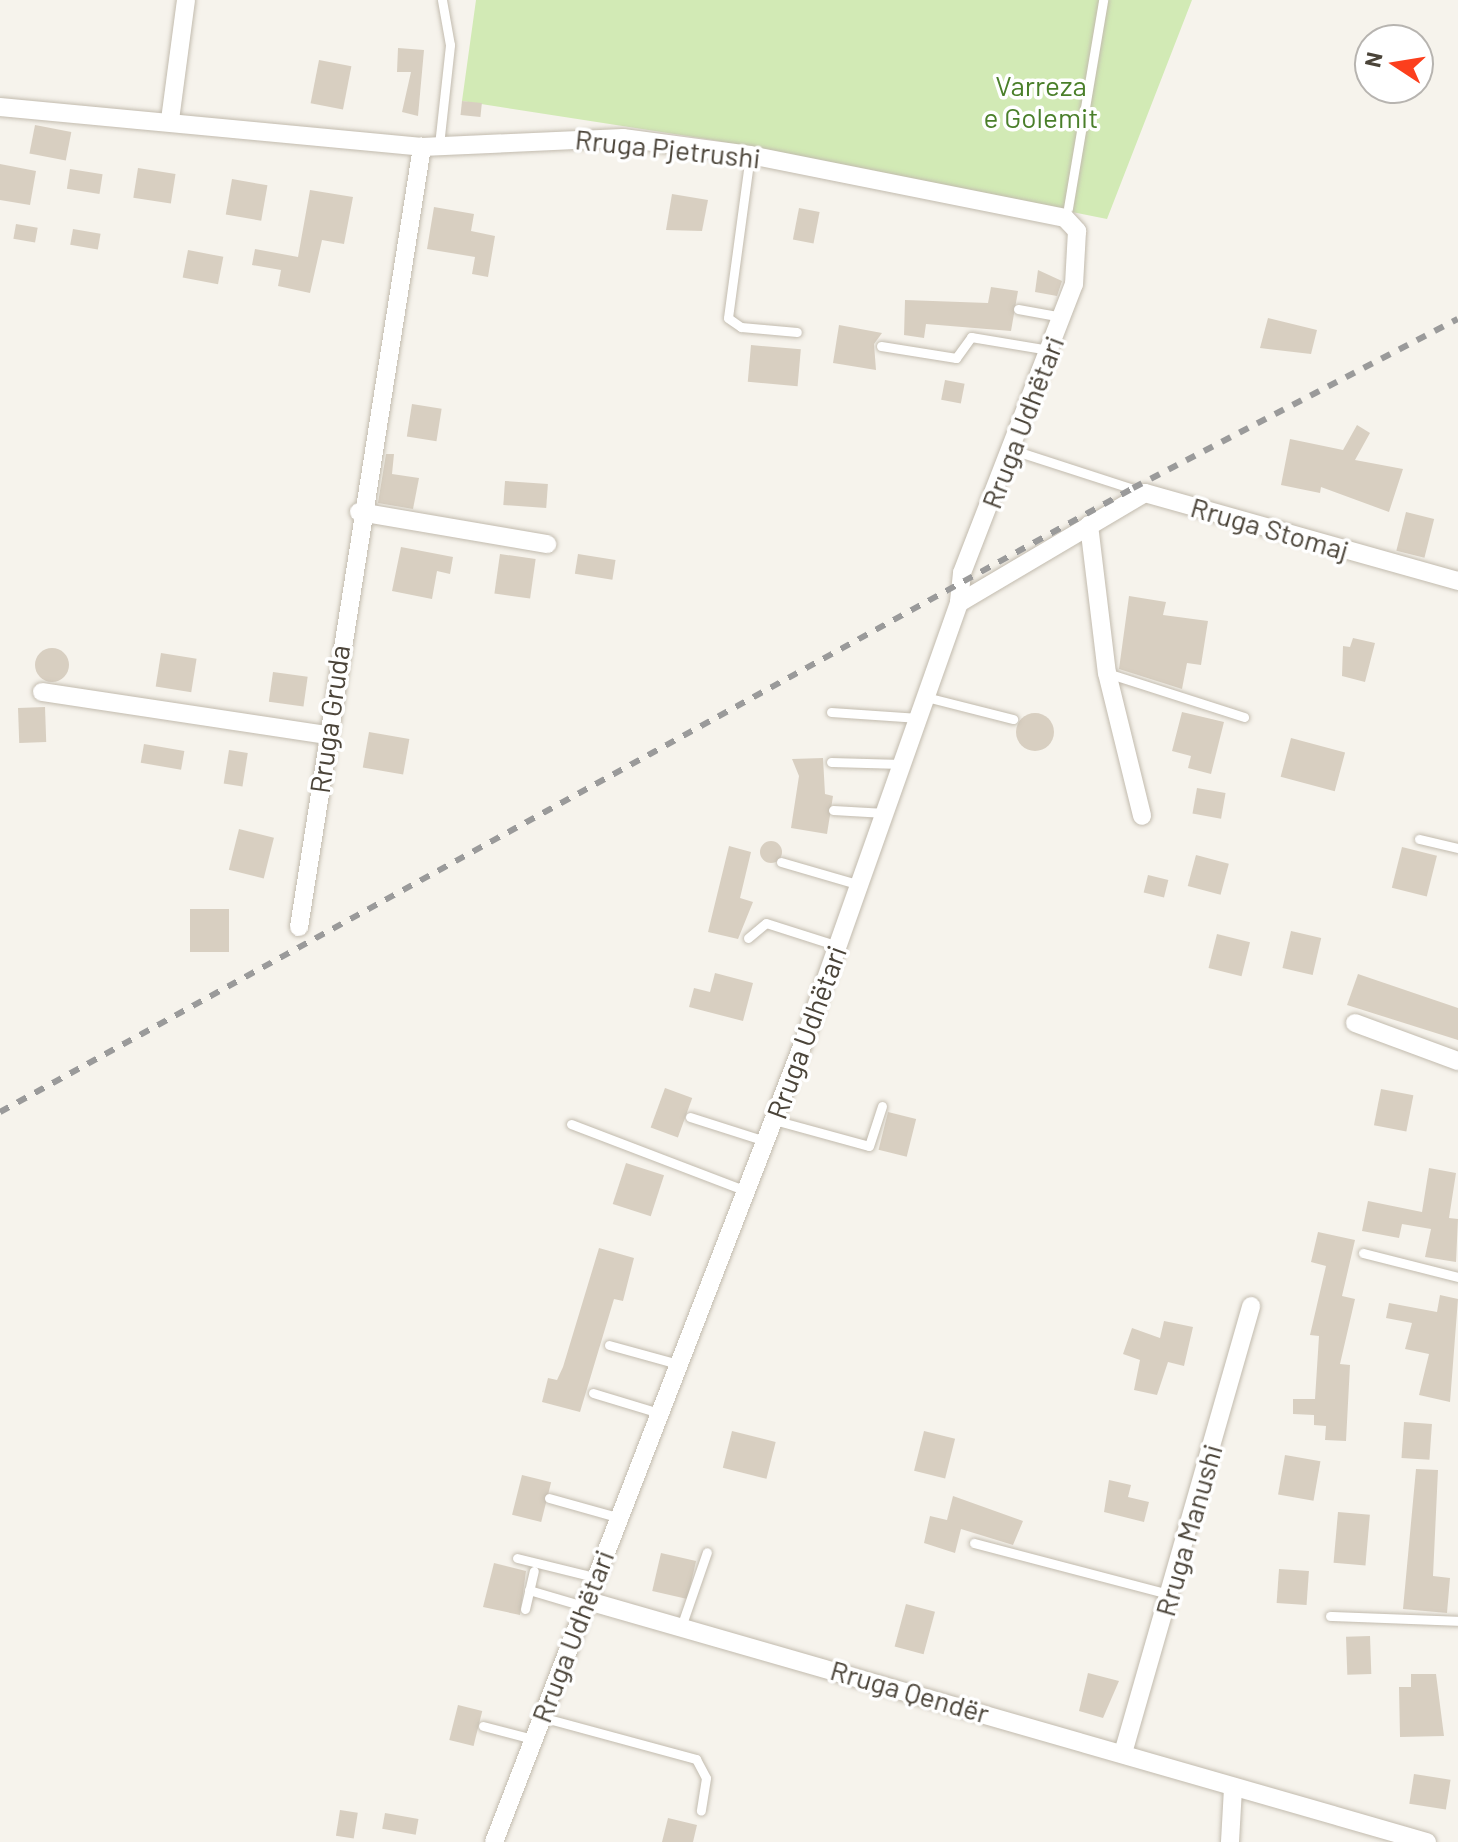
<!DOCTYPE html>
<html>
<head>
<meta charset="utf-8">
<style>
  body { margin:0 }
  #map { position:relative; width:1458px; height:1842px; overflow:hidden; background:#f6f3ec; font-family:Barlow,sans-serif }
  div>[style] { position:absolute }
  .green>* { inset:0; background:#d2eab5 }
  .building>* { inset:0; background:#d8cfc1; transform-origin:0 0 }
  .round { border-radius:50% }
  .roads { filter:drop-shadow(0 0 2px #c2bbae) drop-shadow(0 0 2px #c2bbae) }
  .lane>* { height:9px; margin:-4.5px; padding:0 4.5px; transform-origin:4.5px; border-radius:4.5px; background:#fff }
  .street>* { height:18px; margin:-9px; padding:0 9px; transform-origin:9px; border-radius:9px; background:#fff }
  .rail>* { height:6px; margin-top:-3px; transform-origin:0; background:repeating-linear-gradient(90deg,#9a9a9a 0 10px,transparent 0 20px) }
  span { translate:-50% -50%; white-space:nowrap; text-align:center; line-height:1.15; -webkit-text-stroke:7px #fff; paint-order:stroke }
  .park-label { font-size:28px; color:#4a7f2a }
  .street-label { font-size:28px; color:#4b4439 }
  .north { position:absolute; left:1354px; top:24px; width:80px; height:80px; box-sizing:border-box; background:#fff; border:2px solid #b7b4b0; border-radius:50%; rotate:282deg; font-size:22px; font-weight:700; line-height:32px; text-align:center; color:#4b4439 }
  .north::after { content:''; display:block; margin:auto; width:28px; height:36px; background:#fc3f1d; clip-path:polygon(50% 0,100% 100%,50% 72%,0 100%) }
</style>
</head>
<body>
<div id="map">
  <div class="green">
    <i style="clip-path:polygon(476px 0,1192px 0,1107px 219px,713px 140px,462px 101px)"></i>
  </div>
  <div class="building">
    <i style="clip-path:polygon(398px 48px,424px 50px,418px 116px,402px 112px,411px 72px,397px 72px)"></i>
    <i style="left:319px;top:60px;width:33px;height:44px;rotate:11deg"></i>
    <i style="left:462px;top:101px;width:20px;height:14px;rotate:6deg"></i>
    <i style="left:35px;top:125px;width:37px;height:29px;rotate:11deg"></i>
    <i style="clip-path:polygon(0 164px,36px 171px,30px 205px,0 200px)"></i>
    <i style="left:138px;top:168px;width:38px;height:30px;rotate:9deg"></i>
    <i style="left:70px;top:169px;width:33px;height:20px;rotate:9deg"></i>
    <i style="left:232px;top:179px;width:36px;height:36px;rotate:10deg"></i>
    <i style="clip-path:polygon(310px 190px,353px 197px,344px 244px,322px 240px,310px 293px,278px 286px,281px 270px,252px 265px,255px 249px,298px 257px)"></i>
    <i style="clip-path:polygon(672px 194px,708px 200px,702px 231px,666px 230px)"></i>
    <i style="clip-path:polygon(434px 207px,474px 214px,471px 231px,495px 236px,488px 277px,472px 274px,475px 257px,427px 249px)"></i>
    <i style="left:799px;top:208px;width:21px;height:32px;rotate:11deg"></i>
    <i style="left:16px;top:224px;width:22px;height:15px;rotate:10deg"></i>
    <i style="left:73px;top:229px;width:28px;height:16px;rotate:10deg"></i>
    <i style="left:188px;top:250px;width:36px;height:28px;rotate:11deg"></i>
    <i style="clip-path:polygon(1038px 270px,1062px 281px,1057px 296px,1035px 292px)"></i>
    <i style="clip-path:polygon(991px 287px,1018px 291px,1011px 331px,926px 324px,924px 338px,904px 335px,905px 300px,988px 303px)"></i>
    <i style="clip-path:polygon(1268px 318px,1317px 330px,1311px 354px,1260px 348px)"></i>
    <i style="clip-path:polygon(839px 325px,882px 333px,874px 344px,876px 370px,833px 363px)"></i>
    <i style="left:751px;top:345px;width:50px;height:37px;rotate:5deg"></i>
    <i style="left:945px;top:380px;width:20px;height:20px;rotate:11deg"></i>
    <i style="left:412px;top:404px;width:30px;height:33px;rotate:9deg"></i>
    <i style="clip-path:polygon(1357px 425px,1370px 433px,1355px 460px,1403px 469px,1389px 512px,1321px 487px,1320px 493px,1281px 485px,1290px 439px,1343px 450px)"></i>
    <i style="clip-path:polygon(386px 454px,394px 454px,392px 474px,419px 478px,413px 509px,378px 503px)"></i>
    <i style="left:505px;top:481px;width:43px;height:24px;rotate:4deg"></i>
    <i style="left:1406px;top:512px;width:29px;height:40px;rotate:14deg"></i>
    <i style="clip-path:polygon(401px 547px,453px 557px,450px 574px,437px 571px,432px 599px,392px 591px)"></i>
    <i style="left:500px;top:554px;width:36px;height:40px;rotate:8deg"></i>
    <i style="left:578px;top:554px;width:38px;height:20px;rotate:9deg"></i>
    <i style="clip-path:polygon(1129px 596px,1166px 602px,1163px 615px,1208px 621px,1201px 665px,1187px 663px,1182px 689px,1119px 669px)"></i>
    <i style="clip-path:polygon(1353px 638px,1375px 643px,1365px 682px,1342px 676px,1343px 646px,1350px 647px)"></i>
    <i class="round" style="left:35px;top:648px;width:34px;height:34px"></i>
    <i style="left:161px;top:653px;width:36px;height:34px;rotate:9deg"></i>
    <i style="left:273px;top:672px;width:35px;height:30px;rotate:8deg"></i>
    <i style="left:45px;top:707px;width:35px;height:27px;rotate:88deg"></i>
    <i style="clip-path:polygon(1182px 712px,1224px 722px,1211px 774px,1188px 768px,1191px 756px,1172px 751px)"></i>
    <i class="round" style="left:1016px;top:713px;width:38px;height:38px"></i>
    <i style="left:369px;top:732px;width:41px;height:36px;rotate:10deg"></i>
    <i style="left:1291px;top:738px;width:56px;height:40px;rotate:15deg"></i>
    <i style="left:144px;top:744px;width:41px;height:19px;rotate:10deg"></i>
    <i style="left:229px;top:750px;width:19px;height:34px;rotate:9deg"></i>
    <i style="clip-path:polygon(823px 758px,825px 794px,833px 796px,827px 834px,791px 828px,799px 776px,792px 759px)"></i>
    <i style="left:1197px;top:788px;width:29px;height:26px;rotate:10deg"></i>
    <i style="left:239px;top:829px;width:36px;height:42px;rotate:14deg"></i>
    <i class="round" style="left:760px;top:841px;width:22px;height:22px"></i>
    <i style="clip-path:polygon(729px 846px,751px 852px,740px 898px,753px 902px,738px 939px,708px 932px)"></i>
    <i style="left:1402px;top:847px;width:36px;height:42px;rotate:14deg"></i>
    <i style="left:1196px;top:855px;width:34px;height:32px;rotate:15deg"></i>
    <i style="left:1148px;top:875px;width:21px;height:18px;rotate:14deg"></i>
    <i style="left:190px;top:909px;width:39px;height:43px"></i>
    <i style="left:1291px;top:931px;width:31px;height:38px;rotate:13deg"></i>
    <i style="left:1217px;top:934px;width:34px;height:35px;rotate:14deg"></i>
    <i style="clip-path:polygon(715px 973px,753px 983px,743px 1021px,689px 1007px,694px 988px,710px 992px)"></i>
    <i style="clip-path:polygon(1358px 974px,1458px 1008px,1458px 1040px,1347px 1005px)"></i>
    <i style="left:665px;top:1088px;width:29px;height:42px;rotate:20deg"></i>
    <i style="left:1381px;top:1089px;width:33px;height:37px;rotate:11deg"></i>
    <i style="left:888px;top:1112px;width:29px;height:39px;rotate:14deg"></i>
    <i style="left:626px;top:1163px;width:40px;height:43px;rotate:18deg"></i>
    <i style="clip-path:polygon(1429px 1168px,1456px 1173px,1449px 1218px,1458px 1219px,1456px 1262px,1425px 1257px,1431px 1229px,1402px 1224px,1399px 1238px,1362px 1231px,1368px 1201px,1422px 1212px)"></i>
    <i style="clip-path:polygon(1318px 1232px,1355px 1240px,1342px 1296px,1355px 1299px,1340px 1364px,1350px 1365px,1346px 1441px,1325px 1440px,1326px 1426px,1314px 1425px,1314px 1415px,1293px 1414px,1293px 1399px,1315px 1399px,1319px 1336px,1310px 1335px,1326px 1266px,1311px 1262px)"></i>
    <i style="clip-path:polygon(599px 1248px,634px 1258px,623px 1301px,614px 1299px,580px 1412px,542px 1402px,548px 1378px,557px 1380px,563px 1367px)"></i>
    <i style="clip-path:polygon(1440px 1295px,1458px 1299px,1450px 1402px,1419px 1395px,1429px 1354px,1405px 1349px,1412px 1323px,1386px 1318px,1389px 1303px,1437px 1312px)"></i>
    <i style="clip-path:polygon(1164px 1321px,1193px 1327px,1184px 1366px,1168px 1362px,1157px 1395px,1134px 1390px,1140px 1360px,1123px 1354px,1132px 1328px,1160px 1338px)"></i>
    <i style="left:1404px;top:1422px;width:28px;height:36px;rotate:4deg"></i>
    <i style="left:732px;top:1431px;width:45px;height:38px;rotate:14deg"></i>
    <i style="left:924px;top:1431px;width:32px;height:41px;rotate:14deg"></i>
    <i style="left:1285px;top:1455px;width:36px;height:40px;rotate:10deg"></i>
    <i style="clip-path:polygon(1416px 1469px,1438px 1470px,1433px 1576px,1450px 1578px,1447px 1613px,1403px 1609px)"></i>
    <i style="left:522px;top:1475px;width:30px;height:41px;rotate:14deg"></i>
    <i style="clip-path:polygon(1109px 1480px,1131px 1485px,1128px 1497px,1149px 1502px,1144px 1522px,1104px 1512px)"></i>
    <i style="clip-path:polygon(953px 1496px,1023px 1521px,1013px 1545px,961px 1529px,955px 1553px,924px 1543px,930px 1516px,947px 1520px)"></i>
    <i style="left:1338px;top:1512px;width:32px;height:51px;rotate:5deg"></i>
    <i style="left:661px;top:1553px;width:36px;height:39px;rotate:13deg"></i>
    <i style="clip-path:polygon(494px 1563px,526px 1571px,520px 1615px,483px 1607px)"></i>
    <i style="left:1279px;top:1569px;width:30px;height:34px;rotate:4deg"></i>
    <i style="left:906px;top:1604px;width:30px;height:44px;rotate:15deg"></i>
    <i style="left:1370px;top:1636px;width:38px;height:24px;rotate:88deg"></i>
    <i style="clip-path:polygon(1088px 1673px,1119px 1681px,1103px 1718px,1079px 1711px)"></i>
    <i style="clip-path:polygon(1411px 1674px,1436px 1674px,1444px 1736px,1400px 1737px,1399px 1687px,1411px 1687px)"></i>
    <i style="left:458px;top:1705px;width:25px;height:36px;rotate:14deg"></i>
    <i style="left:1414px;top:1774px;width:37px;height:30px;rotate:9deg"></i>
    <i style="left:340px;top:1810px;width:18px;height:26px;rotate:9deg"></i>
    <i style="left:385px;top:1813px;width:34px;height:16px;rotate:10deg"></i>
    <i style="clip-path:polygon(668px 1818px,697px 1825px,693px 1842px,662px 1842px)"></i>
  </div>
  <div class="roads">
    <div class="lane">
      <i style="left:439px;top:145px;width:101px;rotate:-83.7deg"></i>
      <i style="left:450px;top:45px;width:46px;rotate:-100.1deg"></i>
      <i style="left:750px;top:155px;width:164px;rotate:97.7deg"></i>
      <i style="left:728px;top:318px;width:16px;rotate:35deg"></i>
      <i style="left:741px;top:327px;width:56px;rotate:5.1deg"></i>
      <i style="left:1068px;top:208px;width:211px;rotate:-80.4deg"></i>
      <i style="left:1018px;top:309px;width:45px;rotate:10.3deg"></i>
      <i style="left:881px;top:346px;width:76px;rotate:9.1deg"></i>
      <i style="left:956px;top:358px;width:26px;rotate:-54deg"></i>
      <i style="left:971px;top:337px;width:79px;rotate:9.5deg"></i>
      <i style="left:1013px;top:450px;width:139px;rotate:18deg"></i>
      <i style="left:1107px;top:673px;width:144px;rotate:17.8deg"></i>
      <i style="left:926px;top:697px;width:90px;rotate:14.2deg"></i>
      <i style="left:831px;top:712px;width:88px;rotate:3.9deg"></i>
      <i style="left:831px;top:762px;width:71px;rotate:1.6deg"></i>
      <i style="left:833px;top:810px;width:52px;rotate:3.3deg"></i>
      <i style="left:1419px;top:839px;width:40px;rotate:13deg"></i>
      <i style="left:781px;top:862px;width:82px;rotate:16.2deg"></i>
      <i style="left:748px;top:938px;width:23px;rotate:-40deg"></i>
      <i style="left:766px;top:923px;width:76px;rotate:17.7deg"></i>
      <i style="left:690px;top:1117px;width:79px;rotate:17.7deg"></i>
      <i style="left:774px;top:1120px;width:98px;rotate:15.3deg"></i>
      <i style="left:869px;top:1146px;width:42px;rotate:-72deg"></i>
      <i style="left:571px;top:1124px;width:187px;rotate:20.9deg"></i>
      <i style="left:1363px;top:1253px;width:98px;rotate:14.2deg"></i>
      <i style="left:609px;top:1345px;width:72px;rotate:15.4deg"></i>
      <i style="left:593px;top:1393px;width:69px;rotate:16.9deg"></i>
      <i style="left:549px;top:1498px;width:71px;rotate:15.6deg"></i>
      <i style="left:974px;top:1543px;width:202px;rotate:14.7deg"></i>
      <i style="left:517px;top:1558px;width:79px;rotate:13.9deg"></i>
      <i style="left:529px;top:1590px;width:56px;rotate:16.5deg"></i>
      <i style="left:525px;top:1609px;width:39px;rotate:-77deg"></i>
      <i style="left:1330px;top:1616px;width:128px;rotate:2.2deg"></i>
      <i style="left:681px;top:1627px;width:79px;rotate:-70.9deg"></i>
      <i style="left:541px;top:1717px;width:161px;rotate:15.2deg"></i>
      <i style="left:696px;top:1759px;width:21px;rotate:62deg"></i>
      <i style="left:706px;top:1778px;width:33px;rotate:99deg"></i>
      <i style="left:483px;top:1726px;width:52px;rotate:14.6deg"></i>
    </div>
    <div class="street">
      <i style="left:0;top:107px;width:424px;rotate:5.4deg"></i>
      <i style="left:422px;top:147px;width:201px;rotate:-2.6deg"></i>
      <i style="left:623px;top:138px;width:128px;rotate:7.6deg"></i>
      <i style="left:750px;top:155px;width:321px;rotate:11.3deg"></i>
      <i style="left:1065px;top:218px;width:18px;rotate:47deg"></i>
      <i style="left:1077px;top:231px;width:53px;rotate:93.2deg"></i>
      <i style="left:1074px;top:284px;width:310px;rotate:111.2deg"></i>
      <i style="left:962px;top:573px;width:30px;rotate:96deg"></i>
      <i style="left:959px;top:603px;width:459px;rotate:109.5deg"></i>
      <i style="left:806px;top:1036px;width:864px;rotate:111.16deg"></i>
      <i style="left:170px;top:120px;width:121px;rotate:-82.4deg"></i>
      <i style="left:359px;top:512px;width:191px;rotate:9.7deg"></i>
      <i style="left:1089px;top:525px;width:149px;rotate:83.1deg"></i>
      <i style="left:1107px;top:673px;width:147px;rotate:76.2deg"></i>
      <i style="left:959px;top:603px;width:216px;rotate:-30.6deg"></i>
      <i style="left:1145px;top:493px;width:325px;rotate:15.7deg"></i>
      <i style="left:42px;top:692px;width:288px;rotate:8.6deg"></i>
      <i style="left:299px;top:927px;width:790px;rotate:-81.04deg"></i>
      <i style="left:1355px;top:1023px;width:110px;rotate:20.3deg"></i>
      <i style="left:585px;top:1600px;width:876px;rotate:16.04deg"></i>
      <i style="left:1123px;top:1753px;width:465px;rotate:-74deg"></i>
      <i style="left:1230px;top:1842px;width:53px;rotate:-86.8deg"></i>
    </div>
  </div>
  <div class="rail">
    <i style="left:0;top:1112px;width:1293px;rotate:-28.84deg"></i>
    <i style="left:1133px;top:488px;width:366px;rotate:-27.5deg"></i>
  </div>
  <div class="park-label">
    <span style="left:1041px;top:101px">Varreza<br>e Golemit</span>
  </div>
  <div class="street-label">
    <span style="left:668px;top:148px;rotate:6deg">Rruga Pjetrushi</span>
    <span style="left:1022px;top:422px;rotate:-69deg">Rruga Udhëtari</span>
    <span style="left:1270px;top:528px;rotate:16deg">Rruga Stomaj</span>
    <span style="left:329px;top:719px;rotate:-82deg">Rruga Gruda</span>
    <span style="left:806px;top:1032px;rotate:-70deg">Rruga Udhëtari</span>
    <span style="left:1188px;top:1530px;rotate:-74deg">Rruga Manushi</span>
    <span style="left:572px;top:1636px;rotate:-69deg">Rruga Udhëtari</span>
    <span style="left:910px;top:1691px;rotate:16deg">Rruga Qendër</span>
  </div>
  <div class="north">N</div>
</div>
</body>
</html>
